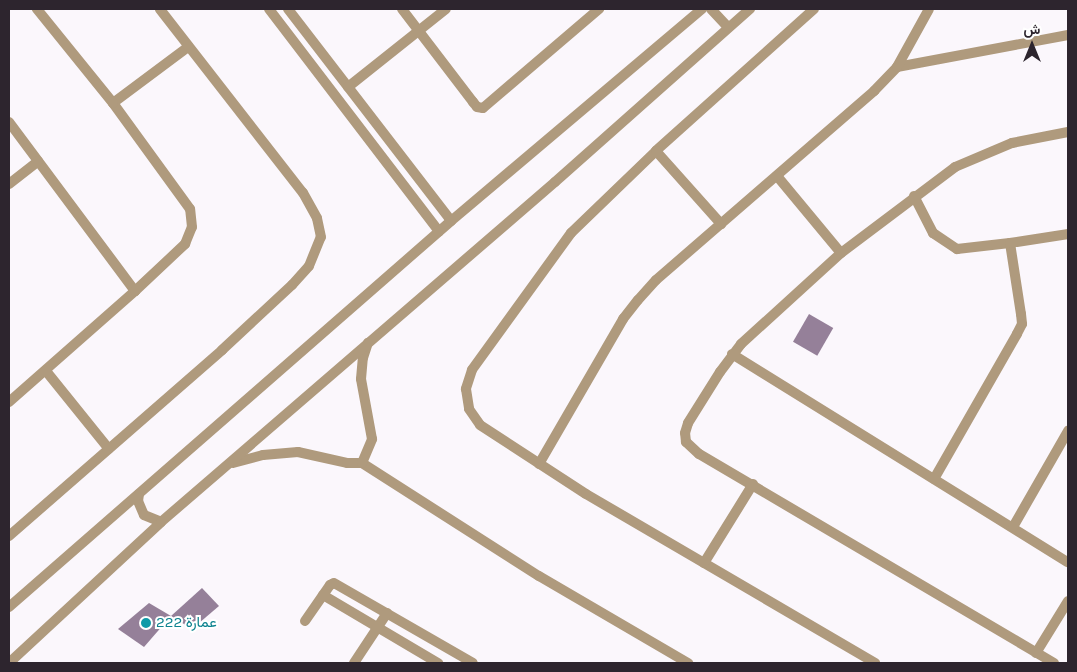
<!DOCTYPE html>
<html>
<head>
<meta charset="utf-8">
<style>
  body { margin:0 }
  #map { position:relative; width:1077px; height:672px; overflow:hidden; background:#fbf7fc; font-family:Karla,Vazirmatn,sans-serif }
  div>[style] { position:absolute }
  .building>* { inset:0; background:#958099; transform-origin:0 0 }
  .minor>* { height:10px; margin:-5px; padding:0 5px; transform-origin:5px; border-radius:5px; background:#af9a7d }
  .dots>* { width:14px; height:14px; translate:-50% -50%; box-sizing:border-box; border:2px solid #fff; border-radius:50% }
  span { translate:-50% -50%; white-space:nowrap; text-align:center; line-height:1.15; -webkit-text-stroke:4px #fff; paint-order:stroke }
  .culture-label { font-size:15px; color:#0d838f }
  .left { translate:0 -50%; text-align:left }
  .frame { position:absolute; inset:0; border:10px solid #2d252e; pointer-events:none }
  .north { position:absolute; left:1007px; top:20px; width:50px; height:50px; -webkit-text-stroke:4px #fff; paint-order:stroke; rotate:0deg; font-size:14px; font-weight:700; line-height:20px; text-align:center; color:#2d252e }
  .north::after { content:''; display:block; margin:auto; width:18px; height:22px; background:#2d252e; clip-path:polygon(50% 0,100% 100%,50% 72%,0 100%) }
</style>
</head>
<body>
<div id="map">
  <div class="building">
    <i style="left:809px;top:314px;width:28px;height:32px;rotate:30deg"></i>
    <i style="clip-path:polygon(202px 588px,219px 606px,192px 629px,171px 616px)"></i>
    <i style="clip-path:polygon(149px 603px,171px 616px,144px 647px,118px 629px)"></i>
  </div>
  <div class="minor">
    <i style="left:269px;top:9px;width:280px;rotate:52.6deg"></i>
    <i style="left:288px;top:9px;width:267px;rotate:52.4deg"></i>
    <i style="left:402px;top:9px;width:117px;rotate:52.6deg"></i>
    <i style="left:473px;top:102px;width:6px;rotate:51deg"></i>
    <i style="left:477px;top:107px;width:6px;rotate:9deg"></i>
    <i style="left:483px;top:108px;width:153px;rotate:-40.5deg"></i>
    <i style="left:711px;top:9px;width:25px;rotate:47deg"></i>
    <i style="left:814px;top:9px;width:212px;rotate:138.1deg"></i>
    <i style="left:656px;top:151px;width:118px;rotate:136deg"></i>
    <i style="left:571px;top:233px;width:169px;rotate:125.9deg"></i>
    <i style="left:472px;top:370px;width:20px;rotate:108deg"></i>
    <i style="left:466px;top:389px;width:20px;rotate:81deg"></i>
    <i style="left:469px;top:409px;width:19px;rotate:55deg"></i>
    <i style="left:480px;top:425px;width:126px;rotate:33.1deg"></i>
    <i style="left:586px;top:494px;width:335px;rotate:30.3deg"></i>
    <i style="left:897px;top:67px;width:174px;rotate:-10.6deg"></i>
    <i style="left:348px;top:87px;width:125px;rotate:-38.5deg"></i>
    <i style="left:113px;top:103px;width:94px;rotate:-36.7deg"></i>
    <i style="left:9px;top:122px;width:211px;rotate:53.3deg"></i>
    <i style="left:656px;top:151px;width:98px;rotate:48.3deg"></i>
    <i style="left:777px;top:176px;width:100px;rotate:50.3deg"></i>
    <i style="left:9px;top:184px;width:37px;rotate:-38deg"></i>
    <i style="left:914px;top:196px;width:42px;rotate:62.8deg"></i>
    <i style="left:933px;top:233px;width:29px;rotate:34deg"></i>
    <i style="left:957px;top:249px;width:53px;rotate:-6.5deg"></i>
    <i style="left:1010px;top:243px;width:72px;rotate:81.2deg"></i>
    <i style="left:1021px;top:314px;width:10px;rotate:84deg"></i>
    <i style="left:1022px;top:324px;width:11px;rotate:117deg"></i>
    <i style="left:1017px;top:334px;width:167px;rotate:119.8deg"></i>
    <i style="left:1010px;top:243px;width:59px;rotate:-8.8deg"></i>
    <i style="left:732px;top:354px;width:395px;rotate:31.8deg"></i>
    <i style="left:46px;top:371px;width:100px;rotate:51.1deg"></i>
    <i style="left:9px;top:402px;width:168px;rotate:-41.4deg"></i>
    <i style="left:135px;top:291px;width:69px;rotate:-43.2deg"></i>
    <i style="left:185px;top:244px;width:18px;rotate:-68deg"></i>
    <i style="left:192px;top:227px;width:18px;rotate:-96deg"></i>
    <i style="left:190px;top:209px;width:131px;rotate:-126deg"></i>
    <i style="left:113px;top:103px;width:121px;rotate:-129deg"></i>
    <i style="left:233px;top:463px;width:31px;rotate:-15deg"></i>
    <i style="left:263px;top:455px;width:35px;rotate:-5deg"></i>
    <i style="left:298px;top:452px;width:50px;rotate:12.7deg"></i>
    <i style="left:347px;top:463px;width:15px"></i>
    <i style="left:362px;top:463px;width:210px;rotate:32.6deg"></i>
    <i style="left:539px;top:576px;width:173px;rotate:30.3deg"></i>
    <i style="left:362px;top:463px;width:26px;rotate:-67deg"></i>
    <i style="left:372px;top:439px;width:61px;rotate:-100.4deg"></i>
    <i style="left:361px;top:379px;width:21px;rotate:-85deg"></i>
    <i style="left:363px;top:358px;width:16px;rotate:-72deg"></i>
    <i style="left:539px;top:464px;width:168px;rotate:-59.9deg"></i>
    <i style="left:623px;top:319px;width:24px;rotate:-52deg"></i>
    <i style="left:638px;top:300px;width:27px;rotate:-48deg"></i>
    <i style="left:656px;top:280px;width:289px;rotate:-40.9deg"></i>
    <i style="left:874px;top:91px;width:33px;rotate:-46deg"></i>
    <i style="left:897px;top:67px;width:66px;rotate:-61.1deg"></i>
    <i style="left:139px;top:494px;width:7px;rotate:98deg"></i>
    <i style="left:138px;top:501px;width:15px;rotate:67deg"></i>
    <i style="left:144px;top:515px;width:18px;rotate:22deg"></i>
    <i style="left:1013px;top:527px;width:111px;rotate:-60.2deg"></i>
    <i style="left:9px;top:536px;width:283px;rotate:-41.1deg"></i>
    <i style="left:222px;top:350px;width:96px;rotate:-42.9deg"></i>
    <i style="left:292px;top:285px;width:25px;rotate:-48deg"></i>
    <i style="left:309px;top:266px;width:31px;rotate:-68deg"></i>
    <i style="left:321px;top:237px;width:19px;rotate:-102deg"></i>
    <i style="left:317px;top:218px;width:29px;rotate:-119deg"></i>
    <i style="left:303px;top:193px;width:233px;rotate:-127.9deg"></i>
    <i style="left:704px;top:563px;width:93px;rotate:-58.2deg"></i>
    <i style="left:323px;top:595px;width:134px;rotate:30.6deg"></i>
    <i style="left:9px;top:607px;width:587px;rotate:-41.13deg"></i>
    <i style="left:451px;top:221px;width:329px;rotate:-40.2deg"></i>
    <i style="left:305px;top:621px;width:44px;rotate:-55.2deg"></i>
    <i style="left:330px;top:585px;width:4px;rotate:-27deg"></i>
    <i style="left:334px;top:583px;width:160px;rotate:29.9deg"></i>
    <i style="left:1036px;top:653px;width:61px;rotate:-58.4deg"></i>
    <i style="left:9px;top:663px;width:207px;rotate:-42.8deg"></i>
    <i style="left:161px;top:522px;width:520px;rotate:-40.79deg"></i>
    <i style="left:555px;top:182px;width:261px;rotate:-41.6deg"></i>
    <i style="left:354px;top:663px;width:60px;rotate:-56.6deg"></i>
    <i style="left:1054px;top:663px;width:412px;rotate:-149.5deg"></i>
    <i style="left:699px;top:454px;width:18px;rotate:-137deg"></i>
    <i style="left:686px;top:442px;width:9px;rotate:-96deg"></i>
    <i style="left:685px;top:433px;width:10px;rotate:-73deg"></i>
    <i style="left:688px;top:423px;width:60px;rotate:-57.9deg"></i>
    <i style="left:720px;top:372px;width:35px;rotate:-53deg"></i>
    <i style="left:741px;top:344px;width:135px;rotate:-42.3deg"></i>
    <i style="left:841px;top:253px;width:143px;rotate:-37deg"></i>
    <i style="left:955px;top:167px;width:62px;rotate:-22.8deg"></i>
    <i style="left:1012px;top:143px;width:57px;rotate:-11.1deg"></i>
  </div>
  <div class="dots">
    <i style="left:146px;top:623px;background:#0f9aa8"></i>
  </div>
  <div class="culture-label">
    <span class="left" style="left:156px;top:623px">عمارة 222</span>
  </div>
  <div class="frame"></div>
  <div class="north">ش</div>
</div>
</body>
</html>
